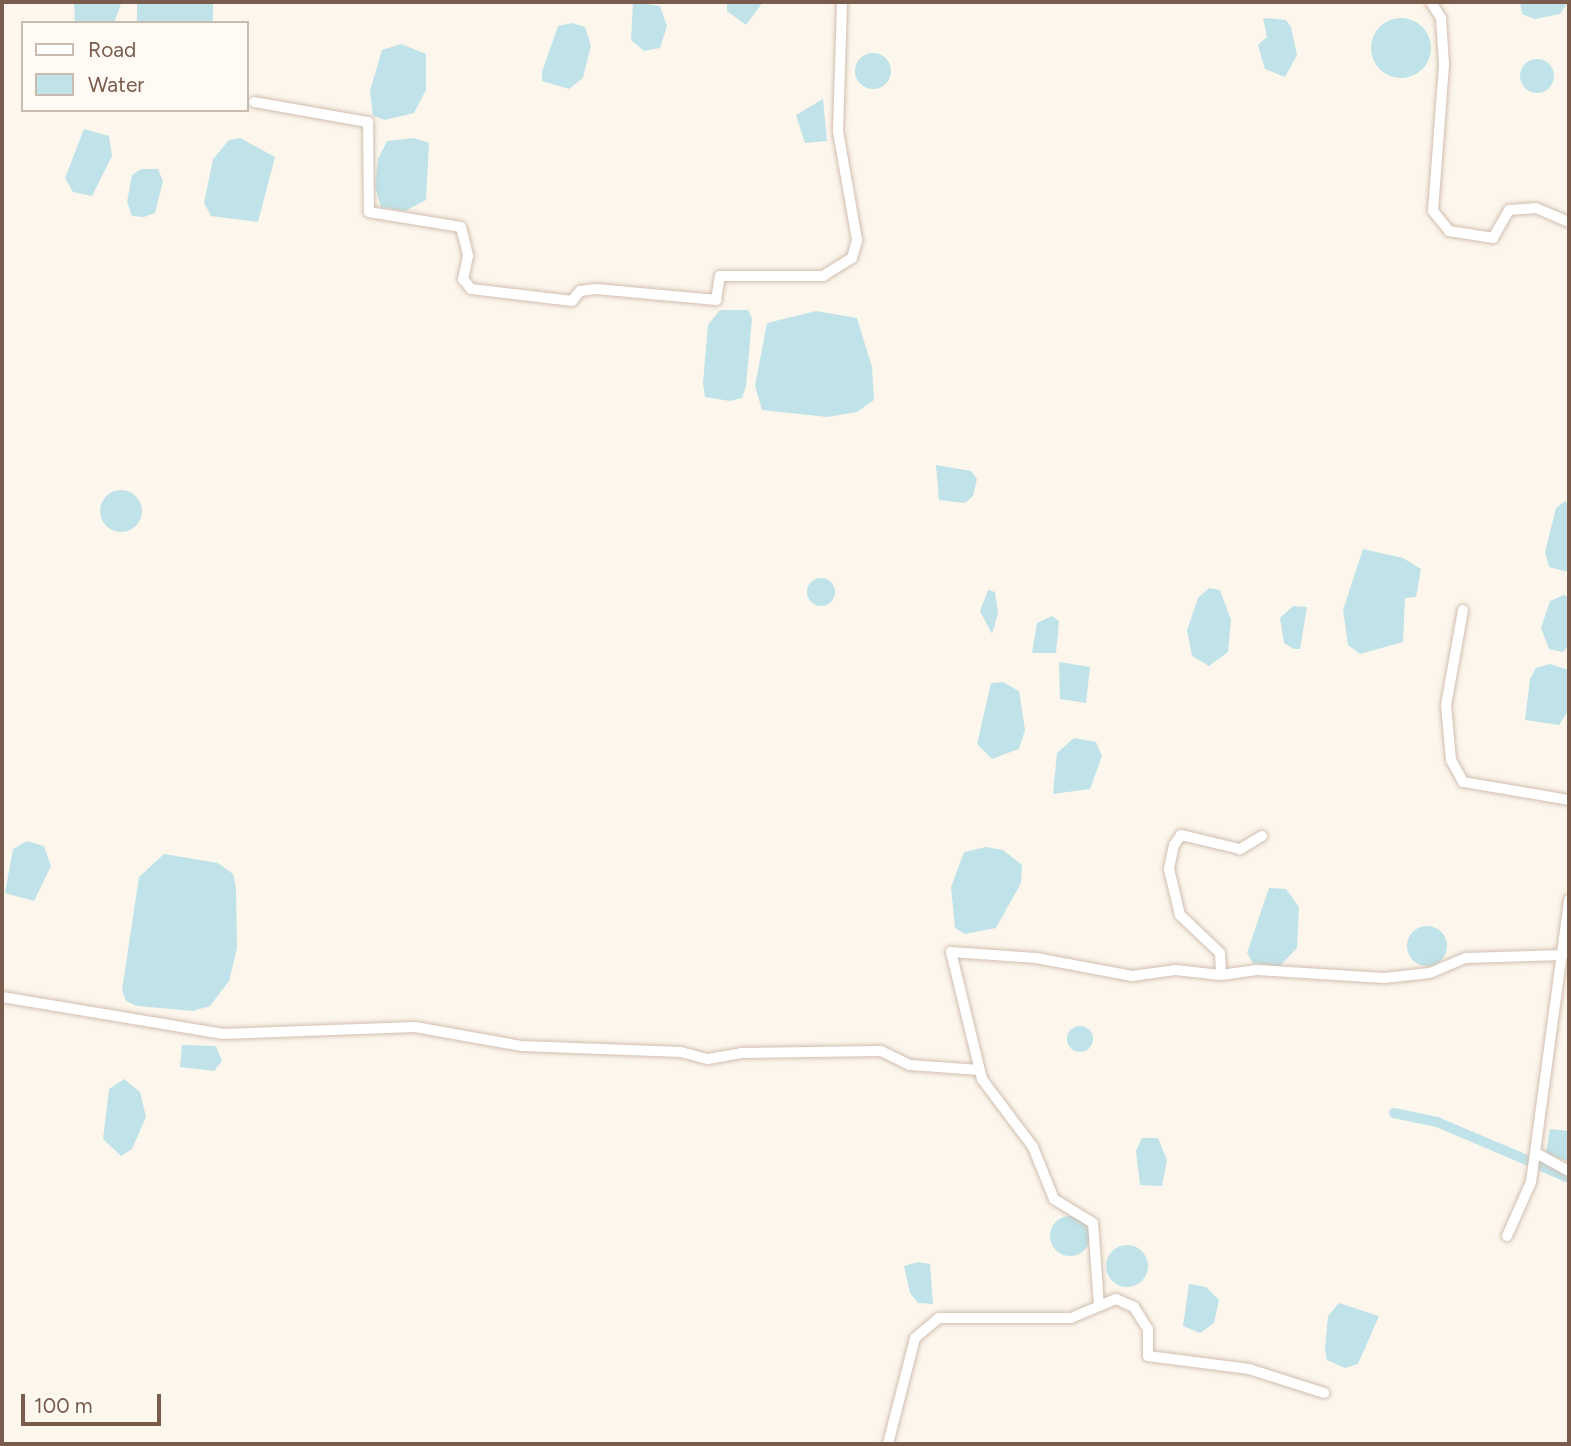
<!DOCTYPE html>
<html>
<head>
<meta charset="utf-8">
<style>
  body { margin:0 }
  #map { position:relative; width:1571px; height:1446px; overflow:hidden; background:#fdf6ec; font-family:Figtree,sans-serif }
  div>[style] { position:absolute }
  .water>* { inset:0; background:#bfe3e8; transform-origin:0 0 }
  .round { border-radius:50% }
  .canal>* { height:10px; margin:-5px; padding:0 5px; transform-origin:5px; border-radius:5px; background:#bfe3e8 }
  .roads { filter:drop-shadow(0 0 2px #d1beb0) drop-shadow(0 0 2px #d1beb0) }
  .street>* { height:10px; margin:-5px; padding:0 5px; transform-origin:5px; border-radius:5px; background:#fff }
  span { translate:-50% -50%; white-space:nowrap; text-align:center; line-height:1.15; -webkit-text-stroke:5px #fffaf3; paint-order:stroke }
  .frame { position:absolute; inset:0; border:4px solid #7a5c4d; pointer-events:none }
  .legend { position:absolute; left:21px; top:21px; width:228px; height:91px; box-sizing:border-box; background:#fffaf3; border:2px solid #cabbb1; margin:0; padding:9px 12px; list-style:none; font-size:21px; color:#7a5c4d }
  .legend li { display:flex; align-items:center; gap:14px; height:35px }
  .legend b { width:35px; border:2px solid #cabbb1 }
  .scale { position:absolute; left:21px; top:1394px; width:140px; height:32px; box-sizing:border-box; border:4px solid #7a5c4d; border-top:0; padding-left:9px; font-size:21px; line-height:24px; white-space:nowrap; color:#7a5c4d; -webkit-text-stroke:5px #fffaf3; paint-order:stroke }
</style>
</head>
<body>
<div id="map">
  <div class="water">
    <i style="clip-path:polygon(74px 2px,120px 2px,121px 4px,114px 23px,75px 23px)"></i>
    <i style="left:137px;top:2px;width:76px;height:21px"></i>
    <i style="clip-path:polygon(633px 2px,660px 6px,667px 26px,660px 48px,644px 51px,631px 40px)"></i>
    <i style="clip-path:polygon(727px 2px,763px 2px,746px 25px,727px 11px)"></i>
    <i style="clip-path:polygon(1520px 2px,1568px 2px,1560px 14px,1535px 19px,1522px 14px)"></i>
    <i style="clip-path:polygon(1263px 18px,1286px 20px,1291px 27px,1297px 55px,1285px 77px,1265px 69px,1258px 45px,1267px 37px)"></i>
    <i class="round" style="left:1371px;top:18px;width:60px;height:60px"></i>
    <i style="clip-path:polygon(572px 23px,585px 27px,591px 46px,583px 78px,569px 89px,542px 81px,542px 72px,558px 26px)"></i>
    <i style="clip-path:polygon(401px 44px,426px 54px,426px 90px,414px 113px,385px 120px,373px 116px,370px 91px,382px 50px)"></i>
    <i class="round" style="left:855px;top:53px;width:36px;height:36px"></i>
    <i class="round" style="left:1520px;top:59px;width:34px;height:34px"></i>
    <i style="clip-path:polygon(823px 99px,827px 141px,805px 143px,796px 115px)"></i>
    <i style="clip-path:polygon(84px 129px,109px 136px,112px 156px,92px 196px,73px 192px,65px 178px)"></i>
    <i style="clip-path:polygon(240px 138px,275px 157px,258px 222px,211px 216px,204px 203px,213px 159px,229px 140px)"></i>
    <i style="clip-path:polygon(414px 138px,429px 143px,426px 200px,405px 211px,381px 207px,375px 187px,378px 159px,387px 141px)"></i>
    <i style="clip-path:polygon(141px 169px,158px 169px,163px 181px,155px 213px,144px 217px,132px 216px,127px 202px,132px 175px)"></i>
    <i style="clip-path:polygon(720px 310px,748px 310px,752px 318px,746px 386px,742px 398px,730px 401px,705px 397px,703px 383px,708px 325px)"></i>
    <i style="clip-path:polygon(816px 311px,857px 318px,872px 367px,874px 400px,857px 412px,827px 417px,762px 410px,755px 386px,767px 323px)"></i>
    <i style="clip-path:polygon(936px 465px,971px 471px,977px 479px,973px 496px,965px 503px,939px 500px)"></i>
    <i class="round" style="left:100px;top:490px;width:42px;height:42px"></i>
    <i style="clip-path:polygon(1565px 501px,1569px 504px,1568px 572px,1549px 567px,1545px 552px,1556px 508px)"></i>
    <i style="clip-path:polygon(1363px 549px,1403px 558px,1421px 569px,1416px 597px,1405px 598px,1403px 642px,1360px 654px,1348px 645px,1343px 610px)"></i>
    <i class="round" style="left:807px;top:578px;width:28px;height:28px"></i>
    <i style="clip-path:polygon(1209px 588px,1220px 590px,1231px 620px,1228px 652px,1209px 666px,1192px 656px,1187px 630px,1198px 598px)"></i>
    <i style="clip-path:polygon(988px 590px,995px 592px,998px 613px,992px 634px,980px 611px)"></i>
    <i style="clip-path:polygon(1564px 595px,1569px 597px,1569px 645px,1563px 652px,1549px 649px,1541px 628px,1550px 601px)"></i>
    <i style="clip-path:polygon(1293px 606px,1307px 607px,1300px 649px,1294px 649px,1284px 643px,1280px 618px)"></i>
    <i style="clip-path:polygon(1052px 616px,1059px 621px,1056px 653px,1032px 653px,1037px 623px)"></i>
    <i style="clip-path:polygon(1059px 662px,1090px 667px,1086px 703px,1060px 699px)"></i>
    <i style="clip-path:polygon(1550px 664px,1569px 670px,1568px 711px,1559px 725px,1525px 720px,1530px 679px,1536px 668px)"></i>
    <i style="clip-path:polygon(1003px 682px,1019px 691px,1025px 730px,1019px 749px,992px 759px,977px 744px,991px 683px)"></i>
    <i style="clip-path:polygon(1074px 738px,1096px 742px,1102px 756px,1090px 789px,1053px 794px,1057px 753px)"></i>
    <i style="clip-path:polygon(27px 841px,44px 846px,51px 866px,34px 901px,5px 893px,13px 849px)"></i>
    <i style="clip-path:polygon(986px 847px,1003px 850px,1022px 865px,1021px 883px,996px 928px,965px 934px,955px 928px,951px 887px,964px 852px)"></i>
    <i style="clip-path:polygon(164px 854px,218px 863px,233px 874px,236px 887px,237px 948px,229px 981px,210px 1006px,193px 1011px,137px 1006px,126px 1001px,122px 990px,139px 877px)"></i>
    <i style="clip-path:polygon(1269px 888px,1286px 889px,1299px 907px,1297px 948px,1280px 966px,1253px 963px,1247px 953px)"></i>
    <i class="round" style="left:1407px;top:926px;width:40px;height:40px"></i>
    <i class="round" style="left:1067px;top:1026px;width:26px;height:26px"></i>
    <i style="clip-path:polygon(182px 1045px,216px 1046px,222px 1061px,214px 1071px,180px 1067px)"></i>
    <i style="clip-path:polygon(124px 1079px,140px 1092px,146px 1117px,132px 1149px,121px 1156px,103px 1139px,109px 1089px)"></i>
    <i style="clip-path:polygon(1550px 1129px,1569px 1131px,1569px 1162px,1546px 1153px)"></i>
    <i style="clip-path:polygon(1142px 1138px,1158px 1138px,1167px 1160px,1162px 1186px,1140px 1185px,1136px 1151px)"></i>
    <i class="round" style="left:1050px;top:1216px;width:40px;height:40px"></i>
    <i class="round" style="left:1106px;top:1245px;width:42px;height:42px"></i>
    <i style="clip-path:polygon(918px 1262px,930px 1264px,933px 1304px,918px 1303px,910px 1293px,904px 1266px)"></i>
    <i style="clip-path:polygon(1189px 1284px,1206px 1287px,1219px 1300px,1214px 1323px,1200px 1333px,1183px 1326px)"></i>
    <i style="clip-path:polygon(1339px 1303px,1379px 1316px,1358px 1364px,1345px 1368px,1327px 1360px,1325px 1349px,1328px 1316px)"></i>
  </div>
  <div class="canal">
    <i style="left:1394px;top:1113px;width:44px;rotate:11.8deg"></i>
    <i style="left:1437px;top:1122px;width:143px;rotate:23deg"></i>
  </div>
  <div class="roads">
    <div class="street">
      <i style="left:1431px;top:2px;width:19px;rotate:58deg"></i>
      <i style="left:1441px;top:18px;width:47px;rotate:86.3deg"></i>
      <i style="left:1444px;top:65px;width:146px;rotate:94.3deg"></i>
      <i style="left:1433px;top:211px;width:26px;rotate:51deg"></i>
      <i style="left:1449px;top:231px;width:45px;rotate:9deg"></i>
      <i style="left:1493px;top:238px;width:32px;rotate:-60deg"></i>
      <i style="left:1509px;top:210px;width:27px;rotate:-4deg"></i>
      <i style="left:1536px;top:208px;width:36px;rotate:23deg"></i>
      <i style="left:254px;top:102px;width:116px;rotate:10deg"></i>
      <i style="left:368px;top:122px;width:90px;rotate:89.4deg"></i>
      <i style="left:369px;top:212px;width:93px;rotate:9.3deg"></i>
      <i style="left:461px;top:227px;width:30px;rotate:76deg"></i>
      <i style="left:468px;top:256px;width:24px;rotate:102deg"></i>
      <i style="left:463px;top:279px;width:13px;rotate:51deg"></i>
      <i style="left:471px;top:289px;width:102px;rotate:6.8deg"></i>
      <i style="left:572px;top:301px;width:13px;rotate:-51deg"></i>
      <i style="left:580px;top:291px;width:16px;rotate:-7deg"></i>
      <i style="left:596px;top:289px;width:121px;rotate:5.2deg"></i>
      <i style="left:716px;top:300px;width:24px;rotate:-81deg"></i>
      <i style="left:720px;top:276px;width:103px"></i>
      <i style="left:823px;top:276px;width:34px;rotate:-32deg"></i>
      <i style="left:852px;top:258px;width:19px;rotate:-74deg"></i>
      <i style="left:857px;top:240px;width:111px;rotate:-99.9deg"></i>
      <i style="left:838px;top:131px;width:129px;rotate:-88.2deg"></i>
      <i style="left:1463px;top:610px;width:97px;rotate:100.1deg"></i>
      <i style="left:1446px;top:705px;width:55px;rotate:84.8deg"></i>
      <i style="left:1451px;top:760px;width:25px;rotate:61deg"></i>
      <i style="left:1463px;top:782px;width:108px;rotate:9.6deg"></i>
      <i style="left:1262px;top:836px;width:26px;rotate:149deg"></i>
      <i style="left:1240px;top:849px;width:61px;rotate:-166.7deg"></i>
      <i style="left:1181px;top:835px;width:12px;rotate:125deg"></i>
      <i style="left:1174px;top:845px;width:25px;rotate:102deg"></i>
      <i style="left:1169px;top:869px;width:47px;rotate:76.6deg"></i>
      <i style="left:1180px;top:915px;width:55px;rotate:43.5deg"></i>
      <i style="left:1220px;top:953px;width:22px;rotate:87deg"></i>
      <i style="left:1221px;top:975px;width:36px;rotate:-8deg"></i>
      <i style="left:1257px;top:970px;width:127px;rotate:3.6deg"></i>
      <i style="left:1384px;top:978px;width:46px;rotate:-6.2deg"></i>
      <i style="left:1430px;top:973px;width:39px;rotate:-23deg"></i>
      <i style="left:1466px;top:958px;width:97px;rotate:-1.8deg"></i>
      <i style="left:2px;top:997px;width:223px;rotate:9.5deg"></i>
      <i style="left:222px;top:1034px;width:193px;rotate:-2.1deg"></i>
      <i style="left:415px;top:1027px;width:109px;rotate:10.1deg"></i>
      <i style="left:522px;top:1046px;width:159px;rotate:2.2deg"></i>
      <i style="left:681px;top:1052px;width:28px;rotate:15deg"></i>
      <i style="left:708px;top:1059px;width:34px;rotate:-10deg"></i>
      <i style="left:741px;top:1053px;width:140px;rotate:-0.8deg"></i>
      <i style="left:881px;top:1051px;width:32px;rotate:26deg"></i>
      <i style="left:910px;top:1065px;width:69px;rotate:4.1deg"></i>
      <i style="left:1536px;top:1153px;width:38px;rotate:29deg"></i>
      <i style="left:1507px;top:1236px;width:59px;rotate:-66deg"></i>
      <i style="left:1531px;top:1182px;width:285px;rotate:-82.3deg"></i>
      <i style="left:1099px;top:1306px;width:83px;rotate:-94.1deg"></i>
      <i style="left:1093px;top:1223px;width:46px;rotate:-148.4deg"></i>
      <i style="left:1054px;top:1199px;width:56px;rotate:-112deg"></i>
      <i style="left:1033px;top:1147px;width:85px;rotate:-126.9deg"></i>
      <i style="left:982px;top:1079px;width:131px;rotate:-103.7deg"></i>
      <i style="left:951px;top:952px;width:85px;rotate:4deg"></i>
      <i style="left:1036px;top:958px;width:98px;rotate:10.6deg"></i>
      <i style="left:1132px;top:976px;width:43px;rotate:-7.9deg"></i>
      <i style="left:1175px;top:970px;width:46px;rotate:6.2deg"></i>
      <i style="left:888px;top:1444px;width:109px;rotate:-75.7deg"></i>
      <i style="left:915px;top:1338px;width:31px;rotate:-40deg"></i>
      <i style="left:939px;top:1318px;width:132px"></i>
      <i style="left:1071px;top:1318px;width:49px;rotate:-22.9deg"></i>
      <i style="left:1116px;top:1299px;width:20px;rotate:24deg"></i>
      <i style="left:1134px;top:1307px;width:26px;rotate:58deg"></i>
      <i style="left:1148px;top:1329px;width:27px;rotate:90deg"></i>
      <i style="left:1148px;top:1356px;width:102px;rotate:7.3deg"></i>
      <i style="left:1249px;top:1369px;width:79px;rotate:17.7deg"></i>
    </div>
  </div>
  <div class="frame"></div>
  <ul class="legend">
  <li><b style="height:9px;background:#fff"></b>Road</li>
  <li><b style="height:19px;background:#bfe3e8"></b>Water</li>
  </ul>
  <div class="scale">100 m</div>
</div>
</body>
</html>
